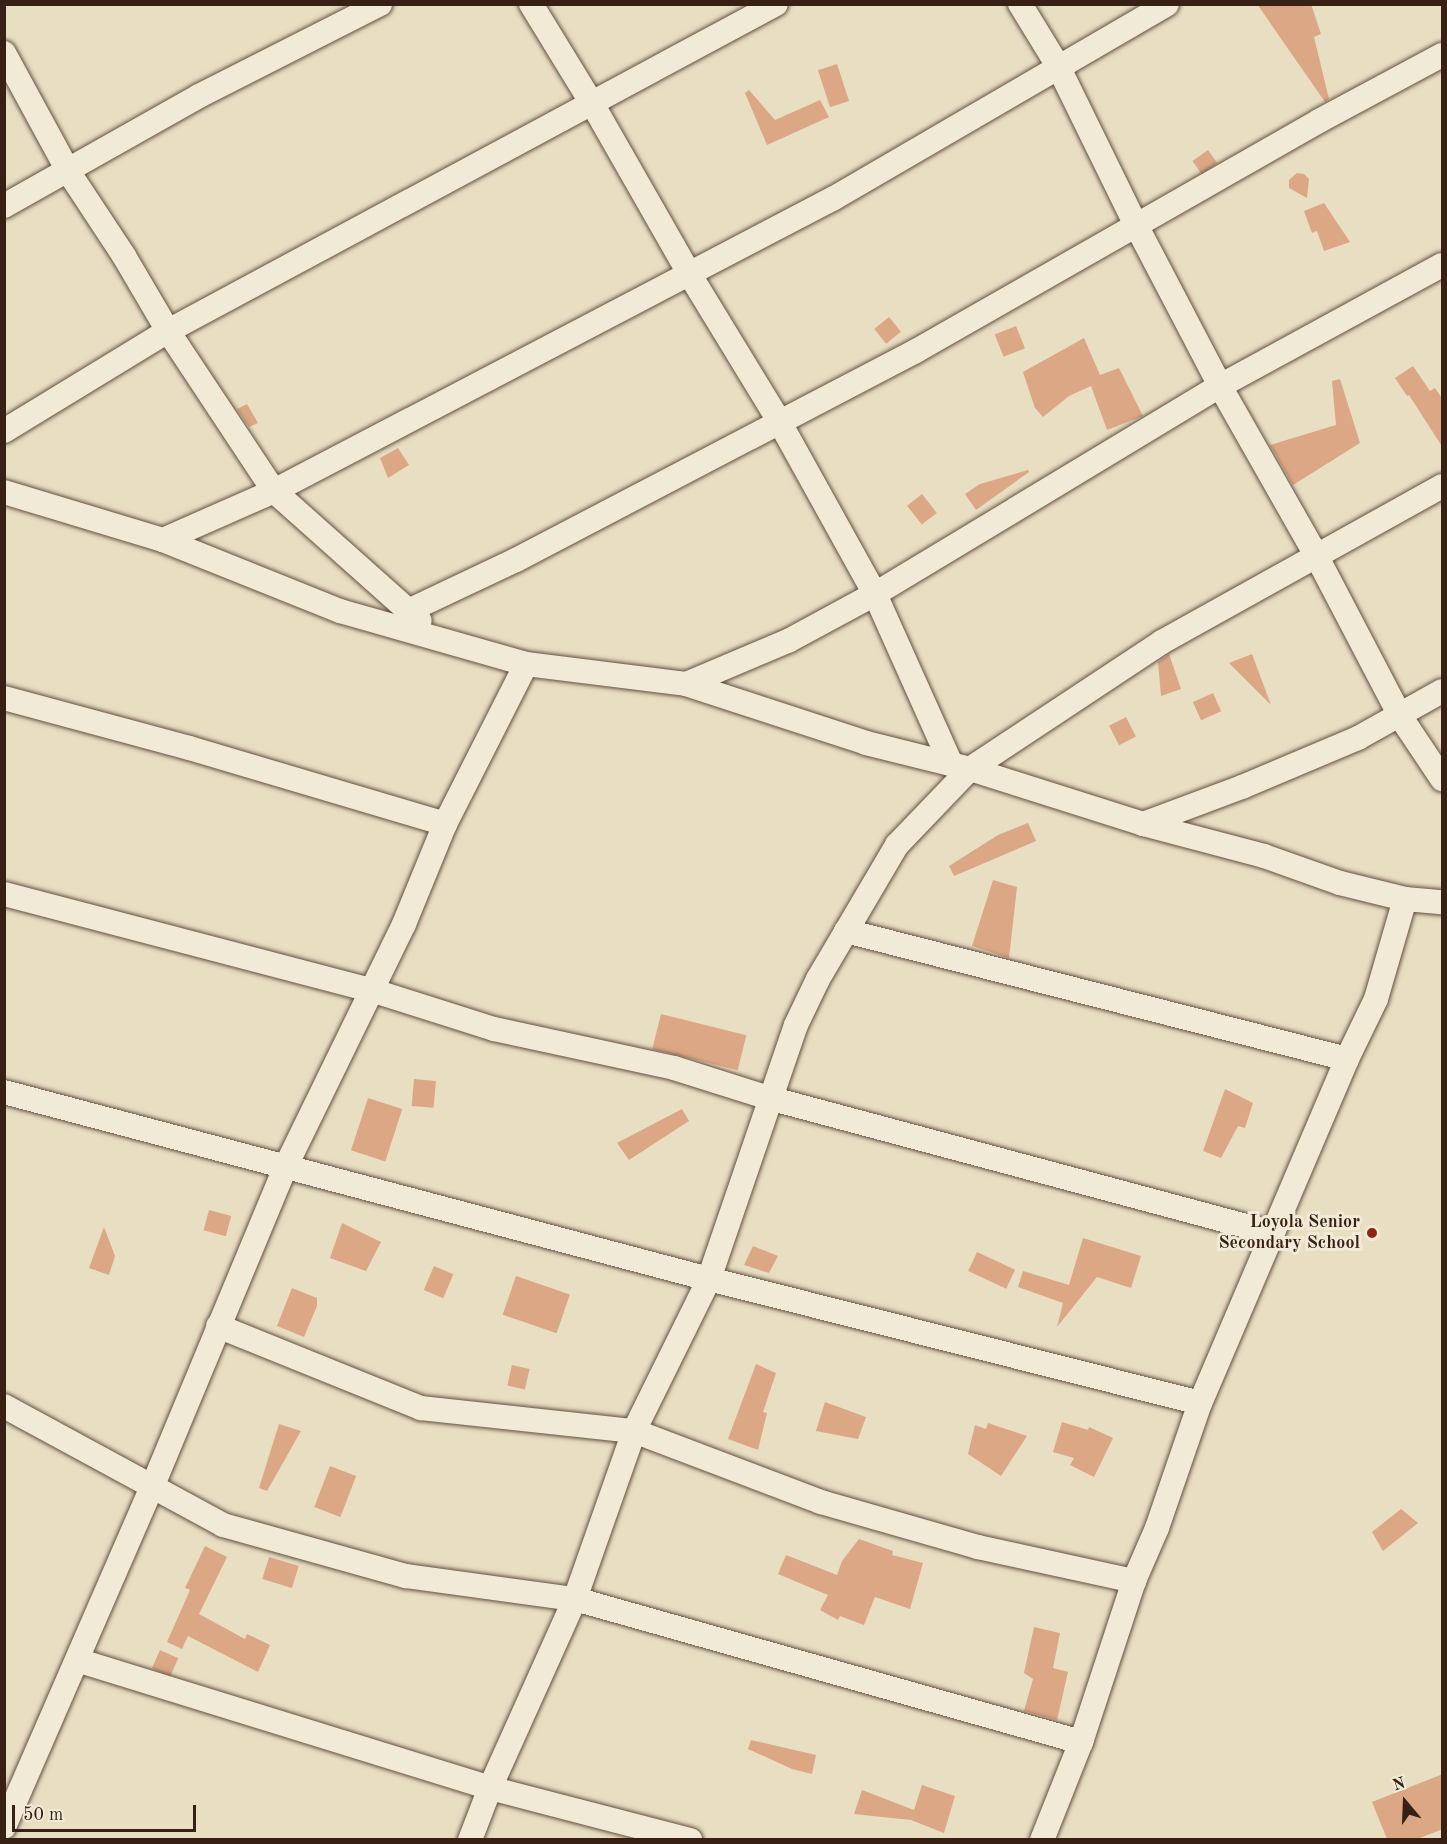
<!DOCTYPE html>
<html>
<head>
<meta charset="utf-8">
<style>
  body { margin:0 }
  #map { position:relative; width:1447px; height:1844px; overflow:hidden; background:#e8dec2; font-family:"Old Standard TT",serif }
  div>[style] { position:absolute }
  .building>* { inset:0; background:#dca784; transform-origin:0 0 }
  .roads { filter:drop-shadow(0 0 2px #635040) drop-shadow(0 0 2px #635040) }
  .minor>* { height:24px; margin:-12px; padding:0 12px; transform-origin:12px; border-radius:12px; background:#f0ead7 }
  .dots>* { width:16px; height:16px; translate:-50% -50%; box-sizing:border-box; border:3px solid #f0ead7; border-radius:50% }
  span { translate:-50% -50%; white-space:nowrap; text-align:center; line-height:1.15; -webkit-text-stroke:6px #f0ead7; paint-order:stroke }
  .poi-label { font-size:18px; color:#372014; font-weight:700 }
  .right { translate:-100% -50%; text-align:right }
  .frame { position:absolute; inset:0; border:6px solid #372014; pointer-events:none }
  .north { position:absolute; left:1375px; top:1772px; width:60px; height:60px; -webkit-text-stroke:4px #f0ead7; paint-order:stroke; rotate:341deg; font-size:16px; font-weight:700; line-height:24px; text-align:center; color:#372014 }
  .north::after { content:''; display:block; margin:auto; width:21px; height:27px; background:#372014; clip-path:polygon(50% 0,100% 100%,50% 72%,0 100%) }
  .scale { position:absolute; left:12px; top:1805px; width:184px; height:27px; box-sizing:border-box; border:3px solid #372014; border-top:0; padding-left:8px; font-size:18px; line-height:21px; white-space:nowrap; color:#372014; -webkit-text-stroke:4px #f0ead7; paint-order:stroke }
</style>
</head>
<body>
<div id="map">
  <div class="building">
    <i style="clip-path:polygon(1257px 4px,1311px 4px,1321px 34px,1314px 37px,1329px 99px,1325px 102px)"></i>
    <i style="left:837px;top:64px;width:39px;height:20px;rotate:72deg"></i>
    <i style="clip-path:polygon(749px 90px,775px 120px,820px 100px,829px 117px,767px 145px,745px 93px)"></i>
    <i style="left:1208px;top:150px;width:16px;height:19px;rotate:55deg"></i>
    <i style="clip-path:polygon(1297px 173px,1304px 174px,1309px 179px,1307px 198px,1289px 188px,1289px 180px)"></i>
    <i style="clip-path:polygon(1324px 203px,1350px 242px,1324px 251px,1317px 231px,1312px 233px,1304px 211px)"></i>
    <i style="left:889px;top:317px;width:19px;height:19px;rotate:51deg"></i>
    <i style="left:1016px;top:326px;width:24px;height:23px;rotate:68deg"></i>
    <i style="clip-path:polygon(1084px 338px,1100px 375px,1119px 368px,1143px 416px,1107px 430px,1091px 386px,1069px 396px,1043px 417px,1035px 408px,1023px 372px)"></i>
    <i style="clip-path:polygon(1413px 366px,1430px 391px,1435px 388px,1443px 400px,1443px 448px,1409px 395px,1407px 396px,1395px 378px)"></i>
    <i style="clip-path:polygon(1340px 379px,1360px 443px,1293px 485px,1270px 445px,1336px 425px,1332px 381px)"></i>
    <i style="clip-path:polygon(247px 404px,258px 423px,249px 427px,237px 409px)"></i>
    <i style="clip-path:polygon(398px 448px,409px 465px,388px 478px,380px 458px)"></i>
    <i style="clip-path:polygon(1028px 470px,1029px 472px,976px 510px,965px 494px,980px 484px)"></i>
    <i style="left:922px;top:494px;width:24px;height:19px;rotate:52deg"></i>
    <i style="clip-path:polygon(1169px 654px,1181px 689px,1161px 696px,1158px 662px)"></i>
    <i style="clip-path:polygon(1252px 654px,1271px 705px,1229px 663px)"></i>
    <i style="left:1213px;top:693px;width:20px;height:22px;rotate:66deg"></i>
    <i style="left:1126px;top:717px;width:22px;height:19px;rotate:63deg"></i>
    <i style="clip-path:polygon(1028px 823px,1036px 841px,954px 876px,949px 866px,998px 835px)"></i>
    <i style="clip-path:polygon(993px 880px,1017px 887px,1009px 958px,972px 946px)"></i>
    <i style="left:661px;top:1014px;width:88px;height:36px;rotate:14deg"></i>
    <i style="left:414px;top:1079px;width:22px;height:27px;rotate:5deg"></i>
    <i style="clip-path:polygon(1225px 1089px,1253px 1103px,1245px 1128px,1238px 1126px,1221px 1158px,1203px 1151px)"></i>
    <i style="left:368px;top:1098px;width:36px;height:55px;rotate:18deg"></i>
    <i style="clip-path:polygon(682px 1109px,689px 1121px,629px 1160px,617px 1143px)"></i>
    <i style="left:209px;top:1210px;width:23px;height:21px;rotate:15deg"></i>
    <i style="clip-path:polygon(342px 1223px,381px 1242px,366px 1271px,330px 1258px)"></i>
    <i style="clip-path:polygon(104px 1227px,115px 1256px,109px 1275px,89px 1268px)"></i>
    <i style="clip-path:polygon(1083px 1238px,1141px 1256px,1131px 1288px,1097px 1277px,1057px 1327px,1063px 1303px,1018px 1287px,1023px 1271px,1069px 1285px)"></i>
    <i style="clip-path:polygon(753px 1246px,778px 1256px,769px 1273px,744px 1265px)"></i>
    <i style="left:977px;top:1252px;width:42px;height:21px;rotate:25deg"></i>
    <i style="left:434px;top:1266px;width:21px;height:26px;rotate:23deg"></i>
    <i style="left:516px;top:1276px;width:57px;height:41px;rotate:19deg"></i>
    <i style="clip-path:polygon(292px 1288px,317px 1298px,317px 1306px,304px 1337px,277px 1326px)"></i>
    <i style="clip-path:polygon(756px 1364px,776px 1373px,763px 1412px,767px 1413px,758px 1450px,728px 1439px)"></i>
    <i style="left:512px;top:1365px;width:18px;height:21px;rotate:13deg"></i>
    <i style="clip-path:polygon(825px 1402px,866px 1417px,858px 1439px,816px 1431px)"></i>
    <i style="clip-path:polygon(1062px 1422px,1088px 1430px,1089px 1427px,1113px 1438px,1094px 1477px,1070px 1465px,1074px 1458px,1053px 1452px)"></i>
    <i style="clip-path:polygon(988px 1423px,1027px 1436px,1001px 1476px,968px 1454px,975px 1425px,986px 1429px)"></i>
    <i style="clip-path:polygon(279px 1424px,301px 1431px,267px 1491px,259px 1488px)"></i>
    <i style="left:330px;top:1466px;width:28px;height:44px;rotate:21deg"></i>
    <i style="clip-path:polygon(1401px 1509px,1418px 1523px,1383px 1551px,1372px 1532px)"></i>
    <i style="clip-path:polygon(859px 1539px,893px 1551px,892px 1555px,923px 1563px,910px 1609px,875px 1597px,864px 1625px,840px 1616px,838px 1620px,820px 1610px,828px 1595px,778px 1574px,786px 1555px,837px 1575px,842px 1561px)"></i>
    <i style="clip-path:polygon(205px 1546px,227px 1557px,199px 1614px,245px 1639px,247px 1634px,270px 1645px,258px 1672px,188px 1636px,182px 1649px,167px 1642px,190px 1590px,185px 1588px)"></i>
    <i style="left:269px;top:1557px;width:31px;height:23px;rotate:17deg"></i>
    <i style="clip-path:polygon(1034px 1627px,1060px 1633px,1053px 1668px,1068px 1672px,1057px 1720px,1024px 1711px,1033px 1679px,1024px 1673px)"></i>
    <i style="left:160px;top:1650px;width:20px;height:20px;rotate:24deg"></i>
    <i style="clip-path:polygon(751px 1740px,816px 1755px,812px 1774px,792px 1769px,748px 1749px)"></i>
    <i style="clip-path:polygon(1443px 1774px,1443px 1829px,1417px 1839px,1387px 1839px,1372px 1802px)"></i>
    <i style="clip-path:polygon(922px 1785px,955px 1796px,944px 1833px,911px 1820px,854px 1814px,862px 1790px,914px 1810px)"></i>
  </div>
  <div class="roads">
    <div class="minor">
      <i style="left:531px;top:4px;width:119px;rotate:58.5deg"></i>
      <i style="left:593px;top:105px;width:196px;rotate:60.3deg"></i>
      <i style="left:690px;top:275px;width:171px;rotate:58.6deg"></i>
      <i style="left:779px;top:421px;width:198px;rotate:61deg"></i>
      <i style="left:875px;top:594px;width:186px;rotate:65.9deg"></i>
      <i style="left:1020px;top:4px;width:73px;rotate:58.5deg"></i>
      <i style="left:1058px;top:66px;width:177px;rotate:63.9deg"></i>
      <i style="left:1136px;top:225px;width:182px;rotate:62.4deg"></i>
      <i style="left:1220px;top:386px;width:197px;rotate:60.4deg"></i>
      <i style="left:1317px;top:557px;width:179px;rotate:62.4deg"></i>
      <i style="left:1400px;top:716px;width:76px;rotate:56.3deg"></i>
      <i style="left:4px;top:53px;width:134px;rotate:61.5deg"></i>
      <i style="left:68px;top:171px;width:102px;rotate:56.6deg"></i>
      <i style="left:124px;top:256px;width:87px;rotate:59.6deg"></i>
      <i style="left:168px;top:331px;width:192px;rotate:56.5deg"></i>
      <i style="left:274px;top:491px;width:195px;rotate:41.7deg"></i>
      <i style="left:4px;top:206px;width:224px;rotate:-29.4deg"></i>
      <i style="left:199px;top:96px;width:203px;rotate:-26.9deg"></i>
      <i style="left:4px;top:431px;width:192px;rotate:-31.4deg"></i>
      <i style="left:168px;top:331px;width:690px;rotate:-28.27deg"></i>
      <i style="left:4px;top:492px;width:166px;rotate:16.8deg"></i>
      <i style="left:163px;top:540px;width:191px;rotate:21.9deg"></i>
      <i style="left:340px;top:611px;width:193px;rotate:15.9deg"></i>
      <i style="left:526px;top:664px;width:161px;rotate:7.1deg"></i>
      <i style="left:686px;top:684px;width:189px;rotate:18.1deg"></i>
      <i style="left:866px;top:743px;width:107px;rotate:14deg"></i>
      <i style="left:970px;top:769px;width:182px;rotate:17.6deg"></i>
      <i style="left:1143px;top:824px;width:125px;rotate:14.8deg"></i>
      <i style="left:1264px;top:856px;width:81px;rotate:19.6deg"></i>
      <i style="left:1340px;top:883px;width:67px;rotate:13.8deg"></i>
      <i style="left:1405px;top:899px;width:104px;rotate:106.2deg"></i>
      <i style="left:1376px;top:999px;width:67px;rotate:115.8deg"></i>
      <i style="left:1347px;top:1059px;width:374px;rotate:113.1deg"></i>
      <i style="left:1200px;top:1403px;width:132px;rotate:109deg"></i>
      <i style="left:1157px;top:1528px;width:58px;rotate:113.5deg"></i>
      <i style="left:1134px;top:1581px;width:169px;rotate:108.2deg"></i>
      <i style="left:1081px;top:1742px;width:105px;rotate:111.7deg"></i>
      <i style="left:163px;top:540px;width:121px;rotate:-23.8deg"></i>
      <i style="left:274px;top:491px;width:632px;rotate:-27.62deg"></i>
      <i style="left:834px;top:198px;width:385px;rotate:-30.2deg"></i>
      <i style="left:408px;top:611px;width:119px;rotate:-25.3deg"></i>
      <i style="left:516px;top:560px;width:451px;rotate:-27.6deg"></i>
      <i style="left:916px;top:351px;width:464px;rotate:-29.7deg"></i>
      <i style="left:1319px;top:121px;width:140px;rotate:-28.2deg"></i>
      <i style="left:686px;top:684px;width:111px;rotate:-22.9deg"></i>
      <i style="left:788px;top:641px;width:99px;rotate:-28.4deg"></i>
      <i style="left:875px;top:594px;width:403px;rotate:-31.1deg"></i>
      <i style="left:1220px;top:386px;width:253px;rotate:-28.6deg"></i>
      <i style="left:4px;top:698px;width:192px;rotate:15.1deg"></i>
      <i style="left:189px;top:748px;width:267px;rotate:16.5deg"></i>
      <i style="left:1143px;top:824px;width:106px;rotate:-20.5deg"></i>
      <i style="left:1242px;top:787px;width:126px;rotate:-22.9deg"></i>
      <i style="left:1358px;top:738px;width:96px;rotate:-29.2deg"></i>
      <i style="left:4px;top:894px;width:379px;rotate:14.7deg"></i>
      <i style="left:371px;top:990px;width:129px;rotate:17.6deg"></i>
      <i style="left:494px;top:1029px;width:184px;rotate:12.2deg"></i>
      <i style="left:674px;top:1068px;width:100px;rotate:17.5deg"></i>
      <i style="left:769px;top:1098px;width:521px;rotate:15.02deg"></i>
      <i style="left:1405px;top:899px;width:37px;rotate:5deg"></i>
      <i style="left:846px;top:931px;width:517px;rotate:14.33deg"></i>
      <i style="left:4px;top:1092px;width:729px;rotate:14.86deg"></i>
      <i style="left:709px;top:1279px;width:506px;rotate:14.17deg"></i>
      <i style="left:218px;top:1326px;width:219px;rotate:22deg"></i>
      <i style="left:421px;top:1408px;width:214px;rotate:6.2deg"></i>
      <i style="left:634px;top:1431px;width:200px;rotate:20.8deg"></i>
      <i style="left:821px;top:1502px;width:163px;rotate:16deg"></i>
      <i style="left:978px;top:1547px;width:160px;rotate:12.3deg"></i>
      <i style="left:4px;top:1406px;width:249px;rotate:28.5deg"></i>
      <i style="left:223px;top:1525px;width:190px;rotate:15.6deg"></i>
      <i style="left:406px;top:1576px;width:171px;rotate:7.8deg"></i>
      <i style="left:575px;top:1599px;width:526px;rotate:15.78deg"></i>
      <i style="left:77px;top:1660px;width:432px;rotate:17.2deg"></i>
      <i style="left:490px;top:1788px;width:207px;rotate:14.6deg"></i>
      <i style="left:4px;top:1827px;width:373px;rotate:-66.5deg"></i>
      <i style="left:153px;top:1485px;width:343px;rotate:-67.4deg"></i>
      <i style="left:285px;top:1168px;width:271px;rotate:-64deg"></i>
      <i style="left:404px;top:924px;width:108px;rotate:-67.7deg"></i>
      <i style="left:445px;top:824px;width:179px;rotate:-63.1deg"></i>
      <i style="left:470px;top:1840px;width:56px;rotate:-69deg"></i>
      <i style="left:490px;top:1788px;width:207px;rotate:-65.8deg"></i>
      <i style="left:575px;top:1599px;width:178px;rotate:-70.6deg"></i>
      <i style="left:634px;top:1431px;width:169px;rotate:-63.7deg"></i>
      <i style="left:709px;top:1279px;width:268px;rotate:-71.1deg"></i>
      <i style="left:796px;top:1025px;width:51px;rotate:-64.4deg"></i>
      <i style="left:818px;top:979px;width:156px;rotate:-59.5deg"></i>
      <i style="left:897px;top:845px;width:105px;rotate:-46.2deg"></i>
      <i style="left:970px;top:769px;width:230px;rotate:-33.5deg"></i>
      <i style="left:1162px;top:642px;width:321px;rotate:-29.1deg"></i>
    </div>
  </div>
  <div class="dots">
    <i style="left:1372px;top:1233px;background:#8f2418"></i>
  </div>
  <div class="poi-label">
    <span class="right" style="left:1360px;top:1233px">Loyola Senior<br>Secondary School</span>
  </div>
  <div class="frame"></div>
  <div class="north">N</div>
  <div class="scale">50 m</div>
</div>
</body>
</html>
